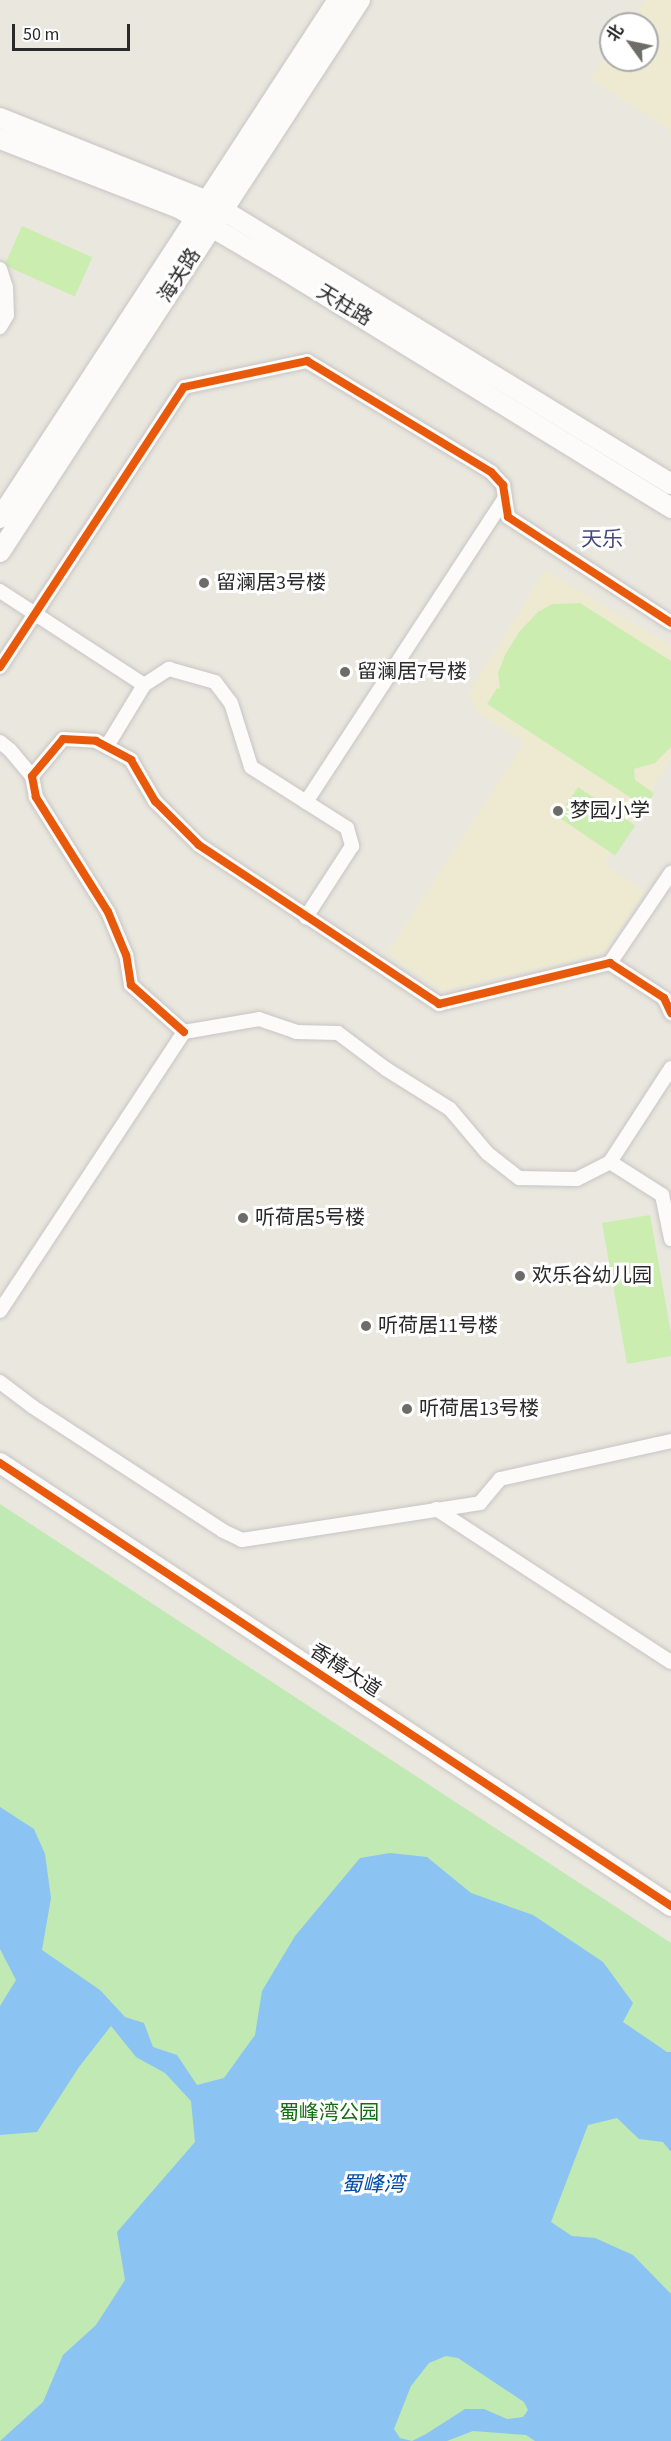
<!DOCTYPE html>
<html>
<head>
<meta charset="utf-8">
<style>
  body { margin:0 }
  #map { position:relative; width:671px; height:2441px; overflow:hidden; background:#eae7de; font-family:"Source Sans 3","Noto Sans SC",sans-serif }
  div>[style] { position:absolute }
  .education>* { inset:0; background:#eeead2 }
  .green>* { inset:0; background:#c0e9b4 }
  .pitch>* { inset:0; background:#cbedb0; transform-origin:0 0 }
  .water>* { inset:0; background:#8bc3f2 }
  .roads { filter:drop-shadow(0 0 2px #c6c5c4) drop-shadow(0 0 2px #c6c5c4) }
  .street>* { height:14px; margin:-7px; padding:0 7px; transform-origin:7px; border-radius:7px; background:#fcfbfa }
  .secondary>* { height:20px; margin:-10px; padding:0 10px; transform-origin:10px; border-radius:10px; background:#fcfbfa }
  .cycleway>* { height:8px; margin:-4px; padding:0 4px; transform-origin:4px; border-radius:4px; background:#e8590c }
  .dots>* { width:16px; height:16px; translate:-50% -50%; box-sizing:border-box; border:3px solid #fff; border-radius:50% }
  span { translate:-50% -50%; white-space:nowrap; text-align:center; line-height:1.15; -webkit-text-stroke:6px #fff; paint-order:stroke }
  .street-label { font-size:20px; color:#2a2a2a }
  .poi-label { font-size:20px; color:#2a2a2a }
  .left { translate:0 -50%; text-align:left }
  .park-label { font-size:20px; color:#146e13 }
  .neighbourhood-label { font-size:21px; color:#47467f }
  .water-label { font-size:21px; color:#004da8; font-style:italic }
  .north { position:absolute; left:599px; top:12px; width:60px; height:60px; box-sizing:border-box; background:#fff; border:2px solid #aaa; border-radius:50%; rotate:303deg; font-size:16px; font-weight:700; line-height:24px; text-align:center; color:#2a2a2a }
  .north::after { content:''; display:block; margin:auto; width:21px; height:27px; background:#6d6c69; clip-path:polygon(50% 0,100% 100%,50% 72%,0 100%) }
  .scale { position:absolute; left:12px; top:24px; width:118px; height:27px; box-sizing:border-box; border:3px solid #2a2a2a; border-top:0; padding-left:8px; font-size:18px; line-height:21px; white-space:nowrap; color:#2a2a2a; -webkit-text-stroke:4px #fff; paint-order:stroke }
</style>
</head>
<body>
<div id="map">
  <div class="education">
    <i style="clip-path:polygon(646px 0,671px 0,671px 131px,591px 79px,611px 50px,611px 60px,647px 60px,647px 24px,629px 24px)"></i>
    <i style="clip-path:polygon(545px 570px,671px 646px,671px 759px,604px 864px,645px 891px,604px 953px,441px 991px,387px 953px,524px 743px,476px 711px,468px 694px)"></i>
  </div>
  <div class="green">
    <i style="clip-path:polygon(0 1504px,671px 1943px,671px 2441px,0 2441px)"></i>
  </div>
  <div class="pitch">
    <i style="left:22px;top:226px;width:77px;height:43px;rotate:24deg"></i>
    <i style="clip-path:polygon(580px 603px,671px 661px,671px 747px,655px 763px,634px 769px,635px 780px,654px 793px,645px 807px,487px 704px,497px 688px,500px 689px,498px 673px,505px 655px,519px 632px,538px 612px,552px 604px)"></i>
    <i style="left:578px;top:787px;width:69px;height:36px;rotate:34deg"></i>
    <i style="clip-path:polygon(650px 1215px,671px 1333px,671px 1356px,627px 1364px,602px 1223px)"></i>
  </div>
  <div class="water">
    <i style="clip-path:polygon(evenodd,0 1807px,34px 1829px,45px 1854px,51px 1898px,42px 1950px,100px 1990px,125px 2017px,144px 2023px,153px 2047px,177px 2055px,197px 2085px,224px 2078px,255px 2035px,262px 1991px,295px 1936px,360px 1858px,390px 1853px,427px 1857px,471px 1893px,533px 1915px,603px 1962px,633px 2003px,623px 2022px,667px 2052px,671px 2052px,671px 2152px,663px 2142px,639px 2139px,617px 2118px,588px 2125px,551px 2222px,572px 2236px,595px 2238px,633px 2255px,671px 2294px,671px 2441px,535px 2441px,526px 2435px,473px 2431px,447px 2441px,0 2441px,43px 2402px,63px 2355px,96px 2325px,125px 2280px,117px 2232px,195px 2142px,191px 2101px,165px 2073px,136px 2057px,111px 2026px,79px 2067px,37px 2132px,0 2135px,0 2006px,16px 1980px,0 1949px,0 1807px,446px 2356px,458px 2358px,524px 2402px,528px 2410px,523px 2417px,507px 2419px,484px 2409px,465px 2409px,426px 2434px,412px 2441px,400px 2438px,394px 2429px,411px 2386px,429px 2363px,446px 2356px)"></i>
  </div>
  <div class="roads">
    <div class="street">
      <i style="left:0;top:269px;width:19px;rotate:72deg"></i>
      <i style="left:6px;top:287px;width:28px;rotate:88deg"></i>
      <i style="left:7px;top:315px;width:14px;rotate:120deg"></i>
      <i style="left:0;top:591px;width:172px;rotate:33.1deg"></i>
      <i style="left:0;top:667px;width:335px;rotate:-56.7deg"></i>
      <i style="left:184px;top:387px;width:126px;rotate:-11.9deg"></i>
      <i style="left:307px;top:361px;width:215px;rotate:31.1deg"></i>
      <i style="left:491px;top:472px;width:18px;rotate:47deg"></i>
      <i style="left:503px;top:485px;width:32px;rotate:81deg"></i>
      <i style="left:508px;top:517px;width:194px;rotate:33deg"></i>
      <i style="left:0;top:742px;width:13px;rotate:39deg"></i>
      <i style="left:10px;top:750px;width:34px;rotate:50deg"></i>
      <i style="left:107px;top:746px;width:71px;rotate:-58.8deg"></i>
      <i style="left:144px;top:685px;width:30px;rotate:-33deg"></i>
      <i style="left:169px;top:669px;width:48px;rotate:15.8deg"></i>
      <i style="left:215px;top:682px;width:26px;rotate:53deg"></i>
      <i style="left:231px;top:703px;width:67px;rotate:72.6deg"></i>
      <i style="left:251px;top:767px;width:114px;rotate:32.4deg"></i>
      <i style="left:347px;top:828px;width:19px;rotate:74deg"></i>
      <i style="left:352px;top:846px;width:85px;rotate:122.9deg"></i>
      <i style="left:306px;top:802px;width:363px;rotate:-56.8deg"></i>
      <i style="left:610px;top:963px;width:109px;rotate:-55.9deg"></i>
      <i style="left:184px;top:1032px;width:71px;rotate:-138.4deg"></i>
      <i style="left:131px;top:985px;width:30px;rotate:-99deg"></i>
      <i style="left:126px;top:955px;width:47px;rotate:-112.7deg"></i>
      <i style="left:108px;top:912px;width:136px;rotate:-122.1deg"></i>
      <i style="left:36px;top:797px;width:21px;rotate:-101deg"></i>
      <i style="left:32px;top:776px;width:48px;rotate:-50deg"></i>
      <i style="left:63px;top:739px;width:33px;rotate:3deg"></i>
      <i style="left:96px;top:741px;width:40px;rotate:28deg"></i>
      <i style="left:131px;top:760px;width:48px;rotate:59.7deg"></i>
      <i style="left:155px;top:801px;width:62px;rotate:45deg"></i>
      <i style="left:199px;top:845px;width:288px;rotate:33.5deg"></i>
      <i style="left:439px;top:1004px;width:176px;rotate:-13.5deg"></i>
      <i style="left:610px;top:963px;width:64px;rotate:32.9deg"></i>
      <i style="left:664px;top:998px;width:17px;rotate:65deg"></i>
      <i style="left:610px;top:1162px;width:62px;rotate:32.4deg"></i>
      <i style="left:662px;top:1195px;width:45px;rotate:78.4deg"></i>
      <i style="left:0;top:1311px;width:334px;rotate:-56.6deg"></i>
      <i style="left:184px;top:1032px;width:76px;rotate:-9.8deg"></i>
      <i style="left:259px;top:1019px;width:39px;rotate:19deg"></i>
      <i style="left:296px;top:1032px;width:42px;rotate:1.4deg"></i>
      <i style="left:338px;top:1033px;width:60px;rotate:36.9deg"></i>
      <i style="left:386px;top:1069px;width:75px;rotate:32deg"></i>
      <i style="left:450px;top:1109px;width:57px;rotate:49.9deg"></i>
      <i style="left:487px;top:1153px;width:41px;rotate:38deg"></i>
      <i style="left:519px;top:1178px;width:58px;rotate:1deg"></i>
      <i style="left:577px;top:1179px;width:37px;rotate:-27deg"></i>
      <i style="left:610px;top:1162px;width:112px;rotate:-57deg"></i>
      <i style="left:0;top:1382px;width:41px;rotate:37.1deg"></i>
      <i style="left:33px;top:1407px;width:227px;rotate:33.1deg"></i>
      <i style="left:223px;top:1531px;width:21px;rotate:25deg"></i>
      <i style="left:242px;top:1540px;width:241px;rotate:-8.8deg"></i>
      <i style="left:480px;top:1503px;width:31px;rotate:-50deg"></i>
      <i style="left:500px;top:1479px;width:175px;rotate:-12.5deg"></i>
      <i style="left:436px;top:1509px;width:280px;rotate:33.1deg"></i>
    </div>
    <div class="secondary">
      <i style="left:0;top:118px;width:224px;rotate:21.8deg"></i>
      <i style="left:208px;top:201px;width:543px;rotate:31.43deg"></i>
      <i style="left:0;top:139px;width:192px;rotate:21.1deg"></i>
      <i style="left:179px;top:208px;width:115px;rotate:30.4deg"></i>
      <i style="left:278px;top:266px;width:462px;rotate:31.6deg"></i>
      <i style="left:0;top:518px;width:619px;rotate:-56.88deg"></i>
      <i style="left:0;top:552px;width:659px;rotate:-56.89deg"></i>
      <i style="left:0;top:1463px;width:804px;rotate:33.43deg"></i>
    </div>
  </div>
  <div class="cycleway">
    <i style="left:0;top:667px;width:335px;rotate:-56.7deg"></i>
    <i style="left:184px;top:387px;width:126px;rotate:-11.9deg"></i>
    <i style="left:307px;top:361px;width:215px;rotate:31.1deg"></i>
    <i style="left:491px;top:472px;width:18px;rotate:47deg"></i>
    <i style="left:503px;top:485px;width:32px;rotate:81deg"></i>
    <i style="left:508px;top:517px;width:194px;rotate:33deg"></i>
    <i style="left:184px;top:1032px;width:71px;rotate:-138.4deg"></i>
    <i style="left:131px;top:985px;width:30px;rotate:-99deg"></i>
    <i style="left:126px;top:955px;width:47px;rotate:-112.7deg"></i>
    <i style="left:108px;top:912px;width:136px;rotate:-122.1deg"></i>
    <i style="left:36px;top:797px;width:21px;rotate:-101deg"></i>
    <i style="left:32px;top:776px;width:48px;rotate:-50deg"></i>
    <i style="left:63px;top:739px;width:33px;rotate:3deg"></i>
    <i style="left:96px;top:741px;width:40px;rotate:28deg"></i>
    <i style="left:131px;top:760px;width:48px;rotate:59.7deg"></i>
    <i style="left:155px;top:801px;width:62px;rotate:45deg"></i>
    <i style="left:199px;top:845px;width:288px;rotate:33.5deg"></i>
    <i style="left:439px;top:1004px;width:176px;rotate:-13.5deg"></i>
    <i style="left:610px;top:963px;width:64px;rotate:32.9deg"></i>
    <i style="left:664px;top:998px;width:17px;rotate:65deg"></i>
    <i style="left:0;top:1463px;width:804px;rotate:33.43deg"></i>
  </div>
  <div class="dots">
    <i style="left:204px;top:583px;background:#6d6c69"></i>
    <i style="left:345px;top:672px;background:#6d6c69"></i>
    <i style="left:558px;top:811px;background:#6d6c69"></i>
    <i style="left:243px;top:1218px;background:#6d6c69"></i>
    <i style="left:520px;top:1276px;background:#6d6c69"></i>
    <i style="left:366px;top:1326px;background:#6d6c69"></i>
    <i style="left:407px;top:1409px;background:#6d6c69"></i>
  </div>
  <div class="street-label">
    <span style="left:180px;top:276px;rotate:-57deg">海关路</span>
    <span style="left:344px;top:306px;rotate:31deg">天柱路</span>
    <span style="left:345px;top:1671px;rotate:33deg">香樟大道</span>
  </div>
  <div class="poi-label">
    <span class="left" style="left:216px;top:583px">留澜居3号楼</span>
    <span class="left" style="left:357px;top:672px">留澜居7号楼</span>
    <span class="left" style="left:570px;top:811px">梦园小学</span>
    <span class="left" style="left:255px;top:1218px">听荷居5号楼</span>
    <span class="left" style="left:532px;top:1276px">欢乐谷幼儿园</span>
    <span class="left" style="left:378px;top:1326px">听荷居11号楼</span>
    <span class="left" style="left:419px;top:1409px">听荷居13号楼</span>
  </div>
  <div class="park-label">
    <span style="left:329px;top:2113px">蜀峰湾公园</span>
  </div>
  <div class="neighbourhood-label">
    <span style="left:602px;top:539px">天乐</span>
  </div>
  <div class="water-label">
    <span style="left:373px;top:2184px">蜀峰湾</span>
  </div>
  <div class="north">北</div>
  <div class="scale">50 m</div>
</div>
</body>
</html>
